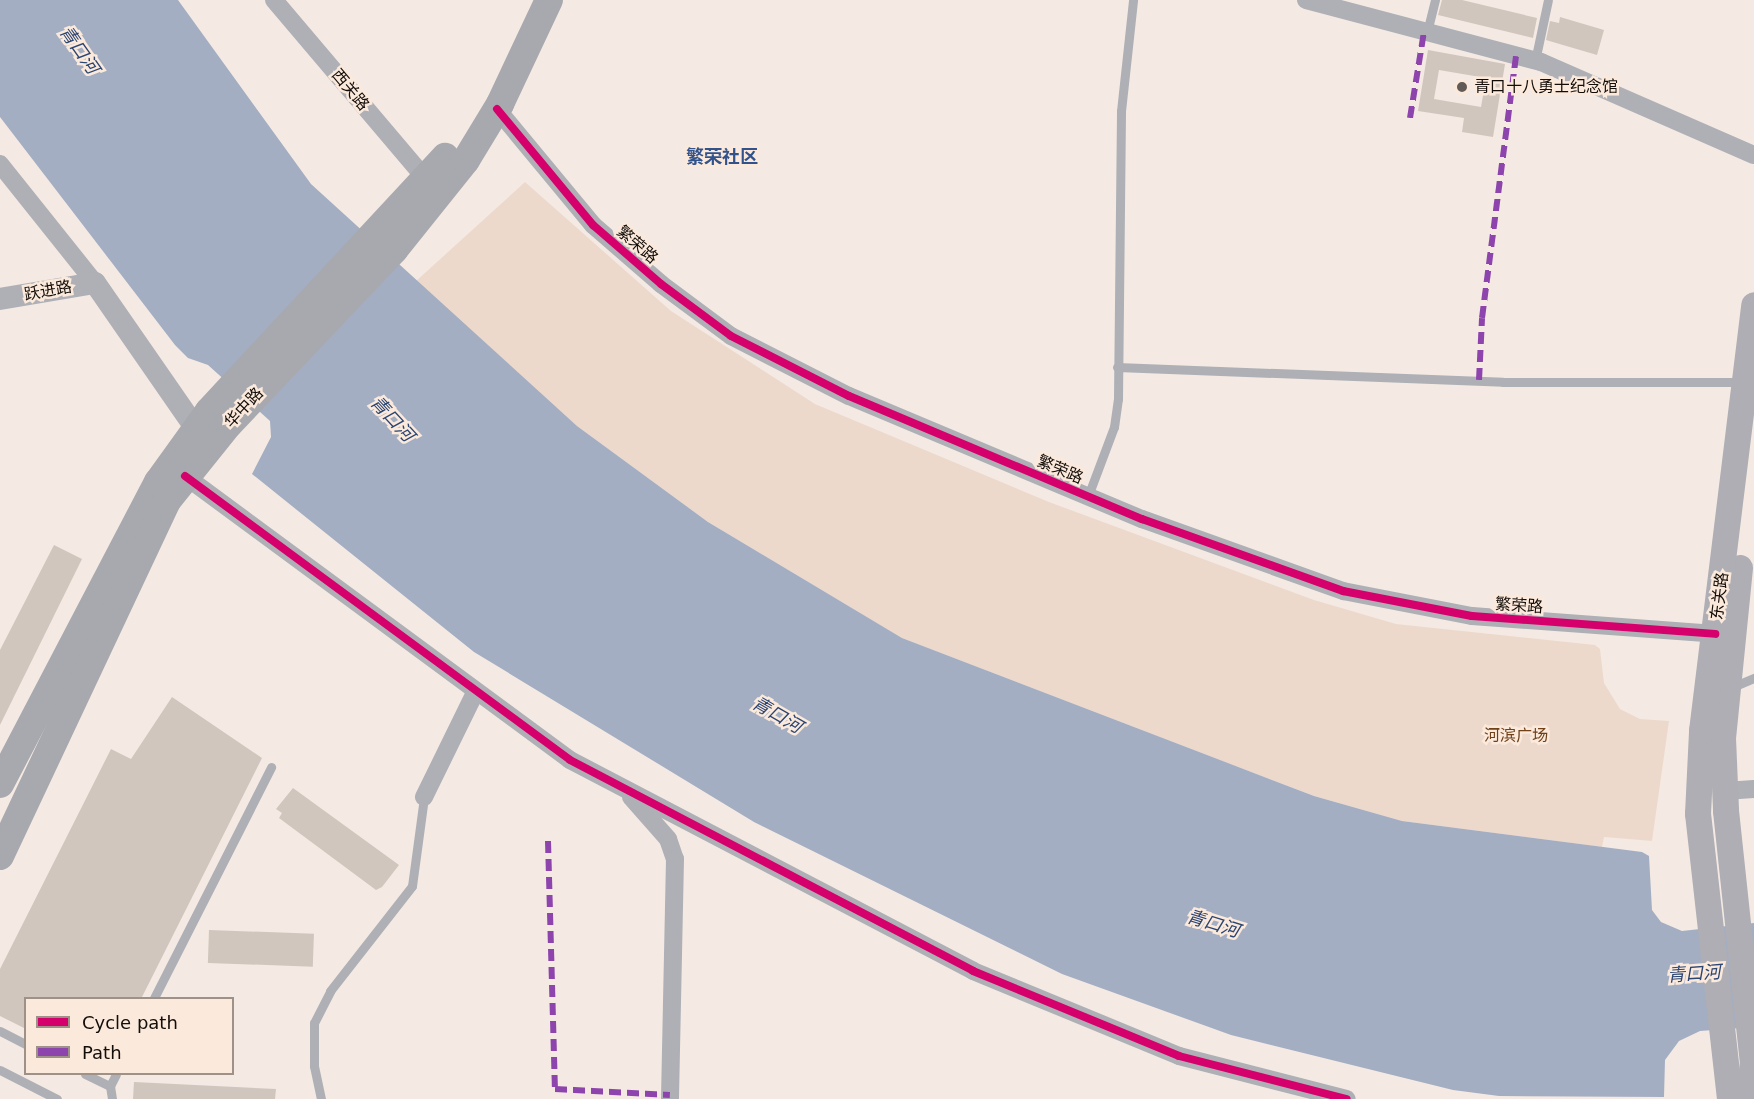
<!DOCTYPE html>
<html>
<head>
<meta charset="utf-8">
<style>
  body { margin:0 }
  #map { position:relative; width:1754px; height:1099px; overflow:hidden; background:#f4eae3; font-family:"DejaVu Sans","Noto Sans SC",sans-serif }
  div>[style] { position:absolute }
  .green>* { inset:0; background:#ecd9cc }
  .water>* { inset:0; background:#a4aec3 }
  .building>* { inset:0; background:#d1c6be; transform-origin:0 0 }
  .service>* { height:9px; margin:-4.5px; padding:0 4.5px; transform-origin:4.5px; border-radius:4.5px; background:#aeb0b6 }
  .minor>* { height:18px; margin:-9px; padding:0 9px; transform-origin:9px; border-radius:9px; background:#aeb0b6 }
  .tertiary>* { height:22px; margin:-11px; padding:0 11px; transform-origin:11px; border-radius:11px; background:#aeb0b6 }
  .secondary>* { height:26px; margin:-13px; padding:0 13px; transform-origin:13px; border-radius:13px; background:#aeaeb4 }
  .primary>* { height:28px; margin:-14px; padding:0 14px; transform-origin:14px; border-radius:14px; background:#a7a9ae }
  .quiet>* { height:6px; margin-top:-3px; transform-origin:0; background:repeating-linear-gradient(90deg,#8e44ad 0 12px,transparent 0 18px) }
  .cycleway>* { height:8px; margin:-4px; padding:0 4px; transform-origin:4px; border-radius:4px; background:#d6006c }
  .dots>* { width:16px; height:16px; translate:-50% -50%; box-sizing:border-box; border:3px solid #fbe9dc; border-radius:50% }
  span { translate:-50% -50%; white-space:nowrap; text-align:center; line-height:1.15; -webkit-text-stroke:5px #fbe9dc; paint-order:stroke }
  .poi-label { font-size:16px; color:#120d08 }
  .left { translate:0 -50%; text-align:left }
  .street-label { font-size:16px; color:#120d08 }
  .park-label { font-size:16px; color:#704119 }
  .water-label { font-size:18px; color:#2a4572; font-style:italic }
  .neighbourhood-label { font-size:18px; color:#31528a; font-weight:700 }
  .legend { position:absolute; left:24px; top:997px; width:210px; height:78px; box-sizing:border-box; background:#fbe9dc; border:2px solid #9e9187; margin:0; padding:8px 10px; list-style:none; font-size:18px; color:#120d08 }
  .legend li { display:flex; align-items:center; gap:12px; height:30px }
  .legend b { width:30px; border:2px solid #9e9187 }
</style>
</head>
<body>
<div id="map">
  <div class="green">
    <i style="clip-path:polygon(525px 182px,671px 311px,815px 404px,1049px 502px,1314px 600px,1396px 624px,1595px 645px,1600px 649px,1604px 683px,1620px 709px,1640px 719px,1669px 721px,1652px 841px,1604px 837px,1602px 847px,1402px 821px,1314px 796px,902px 638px,708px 522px,577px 426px,415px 282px)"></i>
  </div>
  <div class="water">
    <i style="clip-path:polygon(0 0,178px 0,311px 184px,577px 426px,708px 522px,902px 638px,1314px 796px,1402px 821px,1642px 852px,1649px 856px,1652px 910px,1661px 922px,1682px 931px,1754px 923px,1754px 1027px,1700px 1031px,1679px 1041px,1665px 1060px,1664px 1097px,1499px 1096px,1453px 1090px,1231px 1035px,1062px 974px,754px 822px,474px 652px,252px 474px,271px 437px,270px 421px,208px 365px,188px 358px,175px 345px,0 117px)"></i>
  </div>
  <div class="building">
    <i style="clip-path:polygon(1442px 0,1462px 0,1537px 18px,1533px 38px,1438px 15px)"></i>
    <i style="clip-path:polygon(1560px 17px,1604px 30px,1597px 55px,1546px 40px,1550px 21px,1559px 23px)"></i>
    <i style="clip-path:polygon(evenodd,1428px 50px,1505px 64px,1493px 137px,1462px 132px,1464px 118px,1418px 111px,1428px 50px,1439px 70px,1486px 78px,1481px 107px,1434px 99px,1439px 70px)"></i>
    <i style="clip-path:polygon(54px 545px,82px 559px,0 725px,0 650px)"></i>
    <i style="clip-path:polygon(172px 697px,262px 758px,141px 999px,26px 999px,26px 1029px,0 1016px,0 969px,111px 749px,131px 759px)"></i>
    <i style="clip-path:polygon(293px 788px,399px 865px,382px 887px,376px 890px,279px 818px,282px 813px,276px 809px)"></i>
    <i style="left:209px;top:930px;width:105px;height:33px;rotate:2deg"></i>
    <i style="clip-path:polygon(134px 1082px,276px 1089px,275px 1099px,133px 1099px)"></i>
  </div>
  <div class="service">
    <i style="left:1427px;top:32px;width:33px;rotate:-76deg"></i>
    <i style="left:1535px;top:61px;width:62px;rotate:-78deg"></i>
    <i style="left:1117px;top:367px;width:386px;rotate:2.2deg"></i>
    <i style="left:1503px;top:382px;width:239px"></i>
    <i style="left:1088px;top:496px;width:74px;rotate:-69.4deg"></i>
    <i style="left:1114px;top:427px;width:28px;rotate:-82deg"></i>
    <i style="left:1118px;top:399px;width:288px;rotate:-89.4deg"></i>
    <i style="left:1121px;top:111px;width:112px;rotate:-83.8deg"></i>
    <i style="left:1730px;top:688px;width:26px;rotate:-23deg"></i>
    <i style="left:154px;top:998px;width:259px;rotate:-63.1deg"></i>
    <i style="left:0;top:1031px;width:29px;rotate:27deg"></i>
    <i style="left:0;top:1070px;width:64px;rotate:27deg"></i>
    <i style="left:85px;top:1074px;width:28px;rotate:26deg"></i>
    <i style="left:110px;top:1086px;width:13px;rotate:-63deg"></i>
    <i style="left:110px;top:1086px;width:13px;rotate:81deg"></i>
    <i style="left:321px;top:1099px;width:34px;rotate:-102deg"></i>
    <i style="left:314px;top:1066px;width:43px;rotate:-90deg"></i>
    <i style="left:314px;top:1023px;width:36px;rotate:-63deg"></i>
    <i style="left:330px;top:991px;width:133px;rotate:-52deg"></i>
    <i style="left:412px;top:886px;width:90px;rotate:-82.3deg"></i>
  </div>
  <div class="minor">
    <i style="left:274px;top:0;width:235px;rotate:49.7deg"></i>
    <i style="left:1306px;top:0;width:243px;rotate:14.8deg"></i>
    <i style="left:1541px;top:62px;width:232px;rotate:23.6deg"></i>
    <i style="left:497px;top:109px;width:151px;rotate:50.4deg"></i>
    <i style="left:593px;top:225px;width:90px;rotate:40.9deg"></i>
    <i style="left:661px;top:284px;width:87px;rotate:36.6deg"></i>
    <i style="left:731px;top:336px;width:132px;rotate:27deg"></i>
    <i style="left:849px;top:396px;width:318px;rotate:22.8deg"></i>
    <i style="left:1142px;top:519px;width:214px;rotate:19.7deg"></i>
    <i style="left:1343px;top:591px;width:131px;rotate:11deg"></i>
    <i style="left:1472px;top:616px;width:244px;rotate:4.2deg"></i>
    <i style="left:0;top:164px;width:152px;rotate:51.4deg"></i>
    <i style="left:185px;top:476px;width:478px;rotate:36.4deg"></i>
    <i style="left:570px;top:760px;width:455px;rotate:27.6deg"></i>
    <i style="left:973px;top:971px;width:223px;rotate:22.4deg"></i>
    <i style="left:1179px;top:1056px;width:173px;rotate:14.4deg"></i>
    <i style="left:1725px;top:791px;width:29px;rotate:-4deg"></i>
    <i style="left:424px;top:797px;width:116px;rotate:-63.9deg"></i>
    <i style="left:631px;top:797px;width:56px;rotate:48.6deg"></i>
    <i style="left:668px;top:839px;width:21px;rotate:71deg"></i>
    <i style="left:675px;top:859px;width:240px;rotate:91.2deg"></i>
  </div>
  <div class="tertiary">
    <i style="left:0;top:299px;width:96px;rotate:-9.6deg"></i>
    <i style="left:95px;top:283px;width:178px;rotate:55.3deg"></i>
  </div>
  <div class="secondary">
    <i style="left:1740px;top:568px;width:171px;rotate:95.7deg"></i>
    <i style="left:1723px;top:738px;width:73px;rotate:87.6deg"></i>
    <i style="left:1726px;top:811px;width:252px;rotate:83.9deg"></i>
    <i style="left:1753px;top:1062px;width:37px;rotate:96deg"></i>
    <i style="left:1730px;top:1099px;width:287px;rotate:-96.4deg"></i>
    <i style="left:1698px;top:814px;width:83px;rotate:-87.2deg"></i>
    <i style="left:1702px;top:731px;width:429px;rotate:-83deg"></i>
  </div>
  <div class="primary">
    <i style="left:0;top:784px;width:341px;rotate:-62.4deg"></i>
    <i style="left:158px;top:482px;width:87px;rotate:-54.3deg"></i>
    <i style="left:209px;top:411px;width:347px;rotate:-47.1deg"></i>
    <i style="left:0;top:856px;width:392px;rotate:-64.8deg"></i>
    <i style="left:167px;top:501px;width:99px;rotate:-51.2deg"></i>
    <i style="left:229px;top:424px;width:240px;rotate:-46.5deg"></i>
    <i style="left:394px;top:250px;width:115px;rotate:-51.3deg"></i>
    <i style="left:466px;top:160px;width:66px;rotate:-58.7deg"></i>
    <i style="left:500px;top:104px;width:115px;rotate:-64.8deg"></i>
  </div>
  <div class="quiet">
    <i style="left:1410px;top:118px;width:87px;rotate:-80.8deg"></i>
    <i style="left:1479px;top:380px;width:62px;rotate:-87.2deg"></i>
    <i style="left:1482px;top:318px;width:264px;rotate:-82.6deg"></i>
    <i style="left:548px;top:841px;width:248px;rotate:88.4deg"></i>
    <i style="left:555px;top:1089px;width:115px;rotate:3deg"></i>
  </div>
  <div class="cycleway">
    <i style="left:497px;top:109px;width:151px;rotate:50.4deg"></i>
    <i style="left:593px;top:225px;width:90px;rotate:40.9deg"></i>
    <i style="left:661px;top:284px;width:87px;rotate:36.6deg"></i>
    <i style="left:731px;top:336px;width:132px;rotate:27deg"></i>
    <i style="left:849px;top:396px;width:318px;rotate:22.8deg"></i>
    <i style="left:1142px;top:519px;width:214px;rotate:19.7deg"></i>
    <i style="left:1343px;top:591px;width:131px;rotate:11deg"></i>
    <i style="left:1472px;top:616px;width:244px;rotate:4.2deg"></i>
    <i style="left:185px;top:476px;width:478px;rotate:36.4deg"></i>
    <i style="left:570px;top:760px;width:455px;rotate:27.6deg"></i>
    <i style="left:973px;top:971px;width:223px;rotate:22.4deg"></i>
    <i style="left:1179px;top:1056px;width:173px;rotate:14.4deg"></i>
  </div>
  <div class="dots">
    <i style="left:1462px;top:87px;background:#615a55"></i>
  </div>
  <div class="poi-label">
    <span class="left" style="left:1474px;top:87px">青口十八勇士纪念馆</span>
  </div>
  <div class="street-label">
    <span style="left:350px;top:90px;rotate:50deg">西关路</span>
    <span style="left:637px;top:245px;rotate:41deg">繁荣路</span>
    <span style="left:48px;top:291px;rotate:-10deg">跃进路</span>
    <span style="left:244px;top:408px;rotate:-47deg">华中路</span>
    <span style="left:1060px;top:470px;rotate:23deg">繁荣路</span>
    <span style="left:1720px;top:596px;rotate:-83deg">东关路</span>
    <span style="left:1519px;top:606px;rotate:4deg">繁荣路</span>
  </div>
  <div class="park-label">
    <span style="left:1516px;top:736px">河滨广场</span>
  </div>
  <div class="water-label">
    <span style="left:79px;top:50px;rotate:55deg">青口河</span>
    <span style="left:392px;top:419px;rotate:47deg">青口河</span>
    <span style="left:777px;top:715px;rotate:30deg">青口河</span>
    <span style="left:1213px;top:924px;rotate:17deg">青口河</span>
    <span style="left:1694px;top:974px;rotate:-4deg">青口河</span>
  </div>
  <div class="neighbourhood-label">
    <span style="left:722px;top:157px">繁荣社区</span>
  </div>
  <ul class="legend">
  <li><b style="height:8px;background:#d6006c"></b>Cycle path</li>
  <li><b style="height:8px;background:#8e44ad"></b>Path</li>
  </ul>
</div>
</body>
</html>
